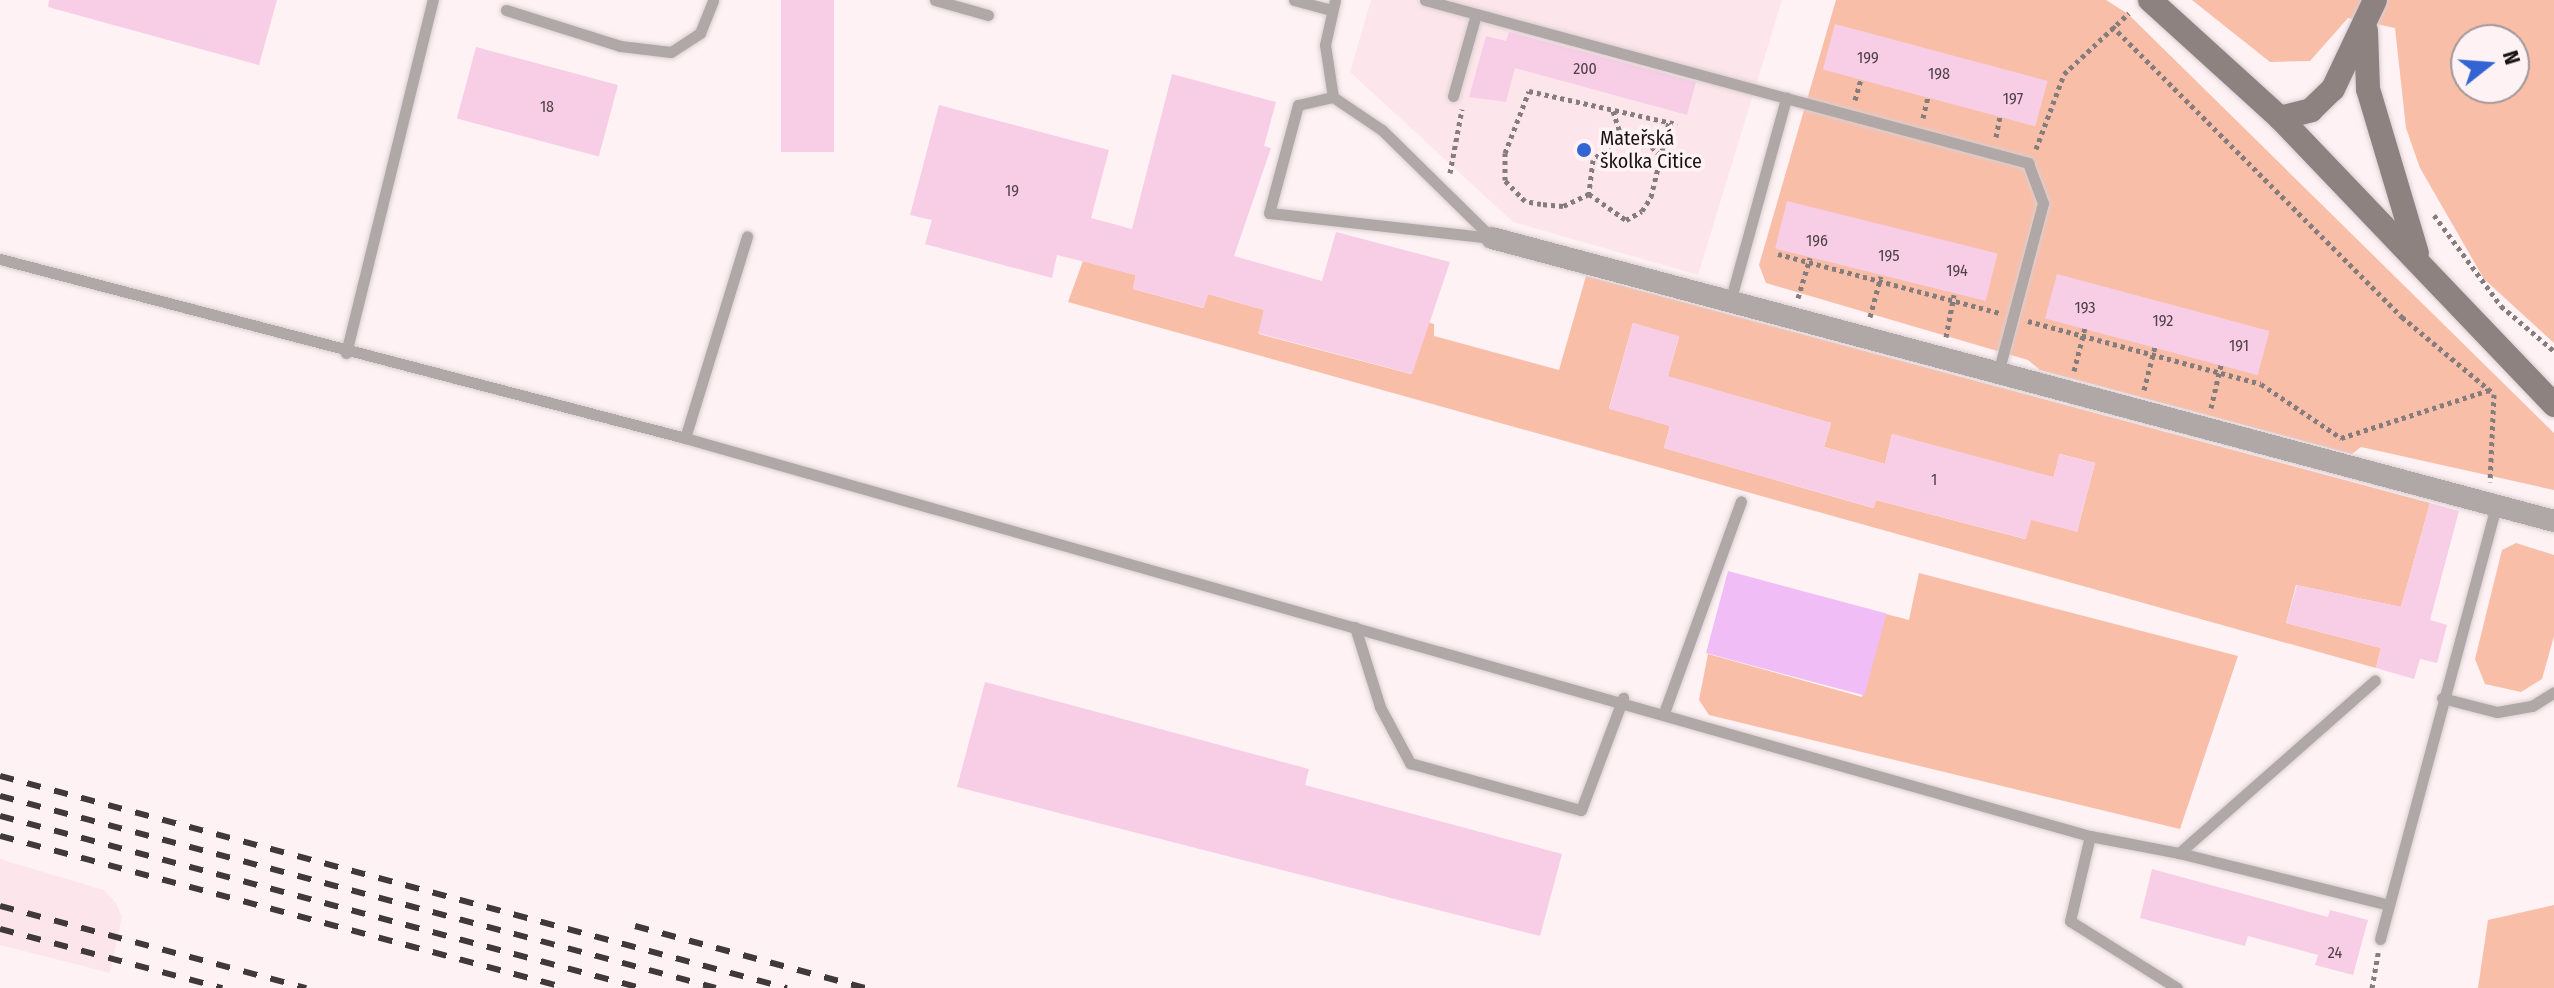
<!DOCTYPE html>
<html>
<head>
<meta charset="utf-8">
<style>
  body { margin:0 }
  #map { position:relative; width:2554px; height:988px; overflow:hidden; background:#fef2f5; font-family:"Fira Sans Condensed",sans-serif }
  div>[style] { position:absolute }
  .built>* { inset:0; background:#fde6eb }
  .green>* { inset:0; background:#f9bea7 }
  .water>* { inset:0; background:#f0bdf6; transform-origin:0 0 }
  .building>* { inset:0; background:#f8cee6; transform-origin:0 0 }
  .path>* { height:5px; margin-top:-2.5px; transform-origin:0; background:repeating-linear-gradient(90deg,#857c7e 0 4px,transparent 0 8px) }
  .roads { filter:drop-shadow(0 0 2px #d9ced1) drop-shadow(0 0 2px #d9ced1) }
  .lane>* { height:11px; margin:-5.5px; padding:0 5.5px; transform-origin:5.5px; border-radius:5.5px; background:#b0a8a7 }
  .street>* { height:22px; margin:-11px; padding:0 11px; transform-origin:11px; border-radius:11px; background:#b0a8a7 }
  .secondary>* { height:24px; margin:-12px; padding:0 12px; transform-origin:12px; border-radius:12px; background:#8e8281 }
  .rail>* { height:6px; margin-top:-3px; transform-origin:0; background:repeating-linear-gradient(90deg,#40393a 0 14px,transparent 0 28px) }
  .dots>* { width:22px; height:22px; translate:-50% -50%; box-sizing:border-box; border:4px solid #fef2f5; border-radius:50% }
  span { translate:-50% -50%; white-space:nowrap; text-align:center; line-height:1.15; -webkit-text-stroke:7px #fef2f5; paint-order:stroke }
  .number-label { font-size:16px; color:#504148 }
  .number-label span { -webkit-text-stroke-width:0 }
  .poi-label { font-size:20px; color:#181213 }
  .left { translate:0 -50%; text-align:left }
  .north { position:absolute; left:2450px; top:24px; width:80px; height:80px; box-sizing:border-box; background:#fef2f5; border:2px solid #a2989b; border-radius:50%; rotate:73deg; font-size:22px; font-weight:700; line-height:32px; text-align:center; color:#181213 }
  .north::after { content:''; display:block; margin:auto; width:28px; height:36px; background:#3264d3; clip-path:polygon(50% 0,100% 100%,50% 72%,0 100%) }
</style>
</head>
<body>
<div id="map">
  <div class="built">
    <i style="clip-path:polygon(1371px 0,1782px 0,1698px 275px,1513px 222px,1350px 72px)"></i>
    <i style="clip-path:polygon(0 859px,104px 890px,116px 903px,122px 917px,110px 973px,0 945px)"></i>
  </div>
  <div class="green">
    <i style="clip-path:polygon(1836px 0,2106px 0,2128px 14px,2554px 433px,2554px 490px,2361px 447px,2352px 454px,2040px 370px,2028px 360px,1766px 283px,1759px 265px)"></i>
    <i style="clip-path:polygon(evenodd,2192px 0,2554px 0,2554px 343px,2484px 279px,2420px 168px,2406px 128px,2395px 28px,2348px 18px,2310px 61px,2270px 62px,2192px 0,2466px 40px,2514px 40px,2514px 88px,2466px 88px,2466px 40px)"></i>
    <i style="clip-path:polygon(evenodd,1083px 261px,1136px 275px,1133px 289px,1203px 308px,1208px 294px,1264px 310px,1259px 334px,1411px 374px,1426px 322px,1434px 324px,1434px 336px,1559px 370px,1586px 276px,2430px 503px,2401px 607px,2296px 585px,2286px 623px,2381px 648px,2376px 668px,1068px 302px,1083px 261px,1633px 323px,1679px 337px,1665px 386px,1683px 381px,1831px 423px,1824px 447px,1885px 464px,1892px 434px,2053px 479px,2060px 454px,2095px 463px,2077px 532px,2033px 514px,2025px 539px,1876px 500px,1873px 508px,1664px 448px,1670px 426px,1609px 408px,1633px 323px)"></i>
    <i style="clip-path:polygon(2516px 543px,2554px 555px,2554px 636px,2542px 679px,2521px 692px,2485px 684px,2475px 659px,2502px 550px)"></i>
    <i style="clip-path:polygon(1919px 573px,2238px 656px,2180px 829px,1709px 715px,1699px 700px,1708px 654px,1862px 697px,1886px 614px,1909px 620px)"></i>
    <i style="clip-path:polygon(2554px 905px,2554px 988px,2478px 988px,2488px 920px)"></i>
  </div>
  <div class="water">
    <i style="left:1728px;top:571px;width:164px;height:85px;rotate:15deg"></i>
  </div>
  <div class="building">
    <i style="clip-path:polygon(49px 0,277px 0,259px 65px,48px 7px)"></i>
    <i style="left:781px;top:0;width:53px;height:152px"></i>
    <i style="left:1835px;top:24px;width:220px;height:47px;rotate:15deg"></i>
    <i style="clip-path:polygon(1509px 32px,1696px 82px,1687px 115px,1515px 68px,1506px 102px,1469px 97px,1486px 36px,1506px 41px)"></i>
    <i style="left:476px;top:47px;width:147px;height:74px;rotate:15deg"></i>
    <i style="clip-path:polygon(1172px 74px,1276px 102px,1264px 146px,1271px 148px,1234px 256px,1322px 281px,1336px 232px,1450px 262px,1412px 374px,1258px 333px,1264px 310px,1208px 294px,1204px 308px,1133px 289px,1136px 275px,1057px 255px,1052px 278px,925px 244px,932px 220px,910px 215px,939px 105px,1109px 150px,1091px 218px,1132px 229px)"></i>
    <i style="left:1787px;top:201px;width:217px;height:49px;rotate:14deg"></i>
    <i style="left:2057px;top:274px;width:220px;height:46px;rotate:15deg"></i>
    <i style="clip-path:polygon(1633px 323px,1679px 336px,1668px 376px,1831px 423px,1824px 447px,1885px 464px,1892px 434px,2054px 477px,2059px 454px,2095px 463px,2077px 532px,2031px 520px,2026px 539px,1876px 500px,1874px 508px,1664px 448px,1670px 426px,1609px 409px)"></i>
    <i style="clip-path:polygon(2430px 503px,2459px 511px,2430px 620px,2447px 625px,2437px 663px,2420px 659px,2414px 679px,2376px 668px,2381px 648px,2286px 623px,2297px 585px,2401px 607px)"></i>
    <i style="clip-path:polygon(985px 682px,1309px 769px,1305px 785px,1562px 854px,1540px 936px,957px 787px)"></i>
    <i style="clip-path:polygon(2152px 869px,2328px 917px,2330px 910px,2368px 920px,2353px 975px,2315px 965px,2318px 955px,2248px 936px,2245px 946px,2140px 918px)"></i>
  </div>
  <div class="path">
    <i style="left:2112px;top:26px;width:411px;rotate:45.1deg"></i>
    <i style="left:2402px;top:317px;width:120px;rotate:39.9deg"></i>
    <i style="left:2494px;top:394px;width:88px;rotate:92.6deg"></i>
    <i style="left:1855px;top:100px;width:22px;rotate:-74deg"></i>
    <i style="left:1613px;top:111px;width:26px;rotate:72deg"></i>
    <i style="left:1923px;top:118px;width:22px;rotate:-77deg"></i>
    <i style="left:1996px;top:137px;width:20px;rotate:-79deg"></i>
    <i style="left:2036px;top:149px;width:80px;rotate:-69.5deg"></i>
    <i style="left:2064px;top:74px;width:89px;rotate:-43.2deg"></i>
    <i style="left:1660px;top:155px;width:30px;rotate:-135deg"></i>
    <i style="left:1639px;top:134px;width:23px;rotate:167deg"></i>
    <i style="left:1617px;top:139px;width:32px;rotate:139deg"></i>
    <i style="left:1593px;top:160px;width:34px;rotate:97deg"></i>
    <i style="left:1589px;top:194px;width:45px;rotate:35.1deg"></i>
    <i style="left:1626px;top:220px;width:18px;rotate:-29deg"></i>
    <i style="left:1642px;top:211px;width:17px;rotate:-57deg"></i>
    <i style="left:1651px;top:197px;width:77px;rotate:-76.5deg"></i>
    <i style="left:1450px;top:173px;width:65px;rotate:-79.4deg"></i>
    <i style="left:1589px;top:194px;width:29px;rotate:155deg"></i>
    <i style="left:1563px;top:206px;width:22px;rotate:-175deg"></i>
    <i style="left:1541px;top:204px;width:16px;rotate:-169deg"></i>
    <i style="left:1525px;top:201px;width:29px;rotate:-134deg"></i>
    <i style="left:1505px;top:180px;width:27px;rotate:-90deg"></i>
    <i style="left:1505px;top:153px;width:66px;rotate:-68.8deg"></i>
    <i style="left:1529px;top:91px;width:152px;rotate:12.6deg"></i>
    <i style="left:2434px;top:215px;width:113px;rotate:53.6deg"></i>
    <i style="left:2501px;top:306px;width:70px;rotate:40.3deg"></i>
    <i style="left:1778px;top:254px;width:229px;rotate:14.9deg"></i>
    <i style="left:1798px;top:298px;width:42px;rotate:-73.3deg"></i>
    <i style="left:1870px;top:317px;width:42px;rotate:-75deg"></i>
    <i style="left:2028px;top:321px;width:241px;rotate:15.1deg"></i>
    <i style="left:2261px;top:384px;width:97px;rotate:34deg"></i>
    <i style="left:1946px;top:337px;width:43px;rotate:-79.2deg"></i>
    <i style="left:2074px;top:371px;width:44px;rotate:-75.7deg"></i>
    <i style="left:2144px;top:390px;width:44px;rotate:-75.7deg"></i>
    <i style="left:2211px;top:408px;width:44px;rotate:-76.9deg"></i>
    <i style="left:2341px;top:438px;width:157px;rotate:-17.9deg"></i>
    <i style="left:2372px;top:988px;width:36px;rotate:-80deg"></i>
  </div>
  <div class="roads">
    <div class="lane">
      <i style="left:935px;top:0;width:55px;rotate:15.8deg"></i>
      <i style="left:1294px;top:0;width:39px;rotate:15deg"></i>
      <i style="left:1425px;top:0;width:374px;rotate:15.2deg"></i>
      <i style="left:506px;top:10px;width:120px;rotate:17.5deg"></i>
      <i style="left:620px;top:46px;width:51px;rotate:6.7deg"></i>
      <i style="left:671px;top:52px;width:35px;rotate:-33deg"></i>
      <i style="left:700px;top:33px;width:35px;rotate:-68deg"></i>
      <i style="left:1453px;top:96px;width:85px;rotate:-74.3deg"></i>
      <i style="left:1333px;top:97px;width:59px;rotate:34deg"></i>
      <i style="left:1382px;top:130px;width:154px;rotate:44.5deg"></i>
      <i style="left:1492px;top:238px;width:224px;rotate:-173.6deg"></i>
      <i style="left:1269px;top:213px;width:112px;rotate:-75deg"></i>
      <i style="left:1298px;top:105px;width:36px;rotate:-13deg"></i>
      <i style="left:1333px;top:97px;width:53px;rotate:-98.7deg"></i>
      <i style="left:1325px;top:45px;width:46px;rotate:-77.5deg"></i>
      <i style="left:0;top:259px;width:708px;rotate:14.64deg"></i>
      <i style="left:685px;top:438px;width:1460px;rotate:15.82deg"></i>
      <i style="left:1730px;top:302px;width:212px;rotate:-74.6deg"></i>
      <i style="left:1786px;top:98px;width:251px;rotate:15deg"></i>
      <i style="left:2028px;top:163px;width:43px;rotate:69.4deg"></i>
      <i style="left:2043px;top:203px;width:176px;rotate:104.8deg"></i>
      <i style="left:346px;top:353px;width:364px;rotate:-76.2deg"></i>
      <i style="left:685px;top:438px;width:211px;rotate:-72.9deg"></i>
      <i style="left:1355px;top:627px;width:84px;rotate:72.6deg"></i>
      <i style="left:1380px;top:707px;width:64px;rotate:61.8deg"></i>
      <i style="left:1410px;top:763px;width:177px;rotate:15.4deg"></i>
      <i style="left:1581px;top:810px;width:120px;rotate:-69.4deg"></i>
      <i style="left:2442px;top:698px;width:57px;rotate:14.3deg"></i>
      <i style="left:2497px;top:712px;width:36px;rotate:-10deg"></i>
      <i style="left:2532px;top:706px;width:26px;rotate:-32deg"></i>
      <i style="left:1665px;top:710px;width:222px;rotate:-70deg"></i>
      <i style="left:2179px;top:853px;width:216px;rotate:13.9deg"></i>
      <i style="left:2380px;top:939px;width:448px;rotate:-75deg"></i>
      <i style="left:2177px;top:988px;width:126px;rotate:-147.9deg"></i>
      <i style="left:2070px;top:921px;width:87px;rotate:-76.8deg"></i>
      <i style="left:2090px;top:836px;width:91px;rotate:10.8deg"></i>
      <i style="left:2179px;top:853px;width:261px;rotate:-41.4deg"></i>
    </div>
    <div class="street">
      <i style="left:1492px;top:238px;width:1099px;rotate:14.92deg"></i>
    </div>
    <div class="secondary">
      <i style="left:2150px;top:0;width:176px;rotate:42.2deg"></i>
      <i style="left:2280px;top:118px;width:397px;rotate:46.3deg"></i>
      <i style="left:2366px;top:31px;width:58px;rotate:88deg"></i>
      <i style="left:2368px;top:89px;width:171px;rotate:73.4deg"></i>
      <i style="left:2280px;top:118px;width:32px;rotate:-14deg"></i>
      <i style="left:2311px;top:110px;width:30px;rotate:-44deg"></i>
      <i style="left:2333px;top:89px;width:98px;rotate:-64.7deg"></i>
    </div>
  </div>
  <div class="rail">
    <i style="left:0;top:776px;width:815px;rotate:15.08deg"></i>
    <i style="left:0;top:796px;width:741px;rotate:15.01deg"></i>
    <i style="left:0;top:816px;width:664px;rotate:15.02deg"></i>
    <i style="left:0;top:836px;width:586px;rotate:15.03deg"></i>
    <i style="left:0;top:906px;width:317px;rotate:15deg"></i>
    <i style="left:635px;top:926px;width:238px;rotate:15.1deg"></i>
    <i style="left:0;top:929px;width:230px;rotate:14.9deg"></i>
  </div>
  <div class="dots">
    <i style="left:1584px;top:150px;background:#3264d3"></i>
  </div>
  <div class="number-label">
    <span style="left:1868px;top:58px">199</span>
    <span style="left:1585px;top:69px">200</span>
    <span style="left:1939px;top:74px">198</span>
    <span style="left:2013px;top:99px">197</span>
    <span style="left:547px;top:107px">18</span>
    <span style="left:1012px;top:191px">19</span>
    <span style="left:1817px;top:241px">196</span>
    <span style="left:1889px;top:256px">195</span>
    <span style="left:1957px;top:271px">194</span>
    <span style="left:2085px;top:308px">193</span>
    <span style="left:2163px;top:321px">192</span>
    <span style="left:2239px;top:346px">191</span>
    <span style="left:1934px;top:480px">1</span>
    <span style="left:2335px;top:953px">24</span>
  </div>
  <div class="poi-label">
    <span class="left" style="left:1600px;top:150px">Mateřská<br>školka Citice</span>
  </div>
  <div class="north">N</div>
</div>
</body>
</html>
